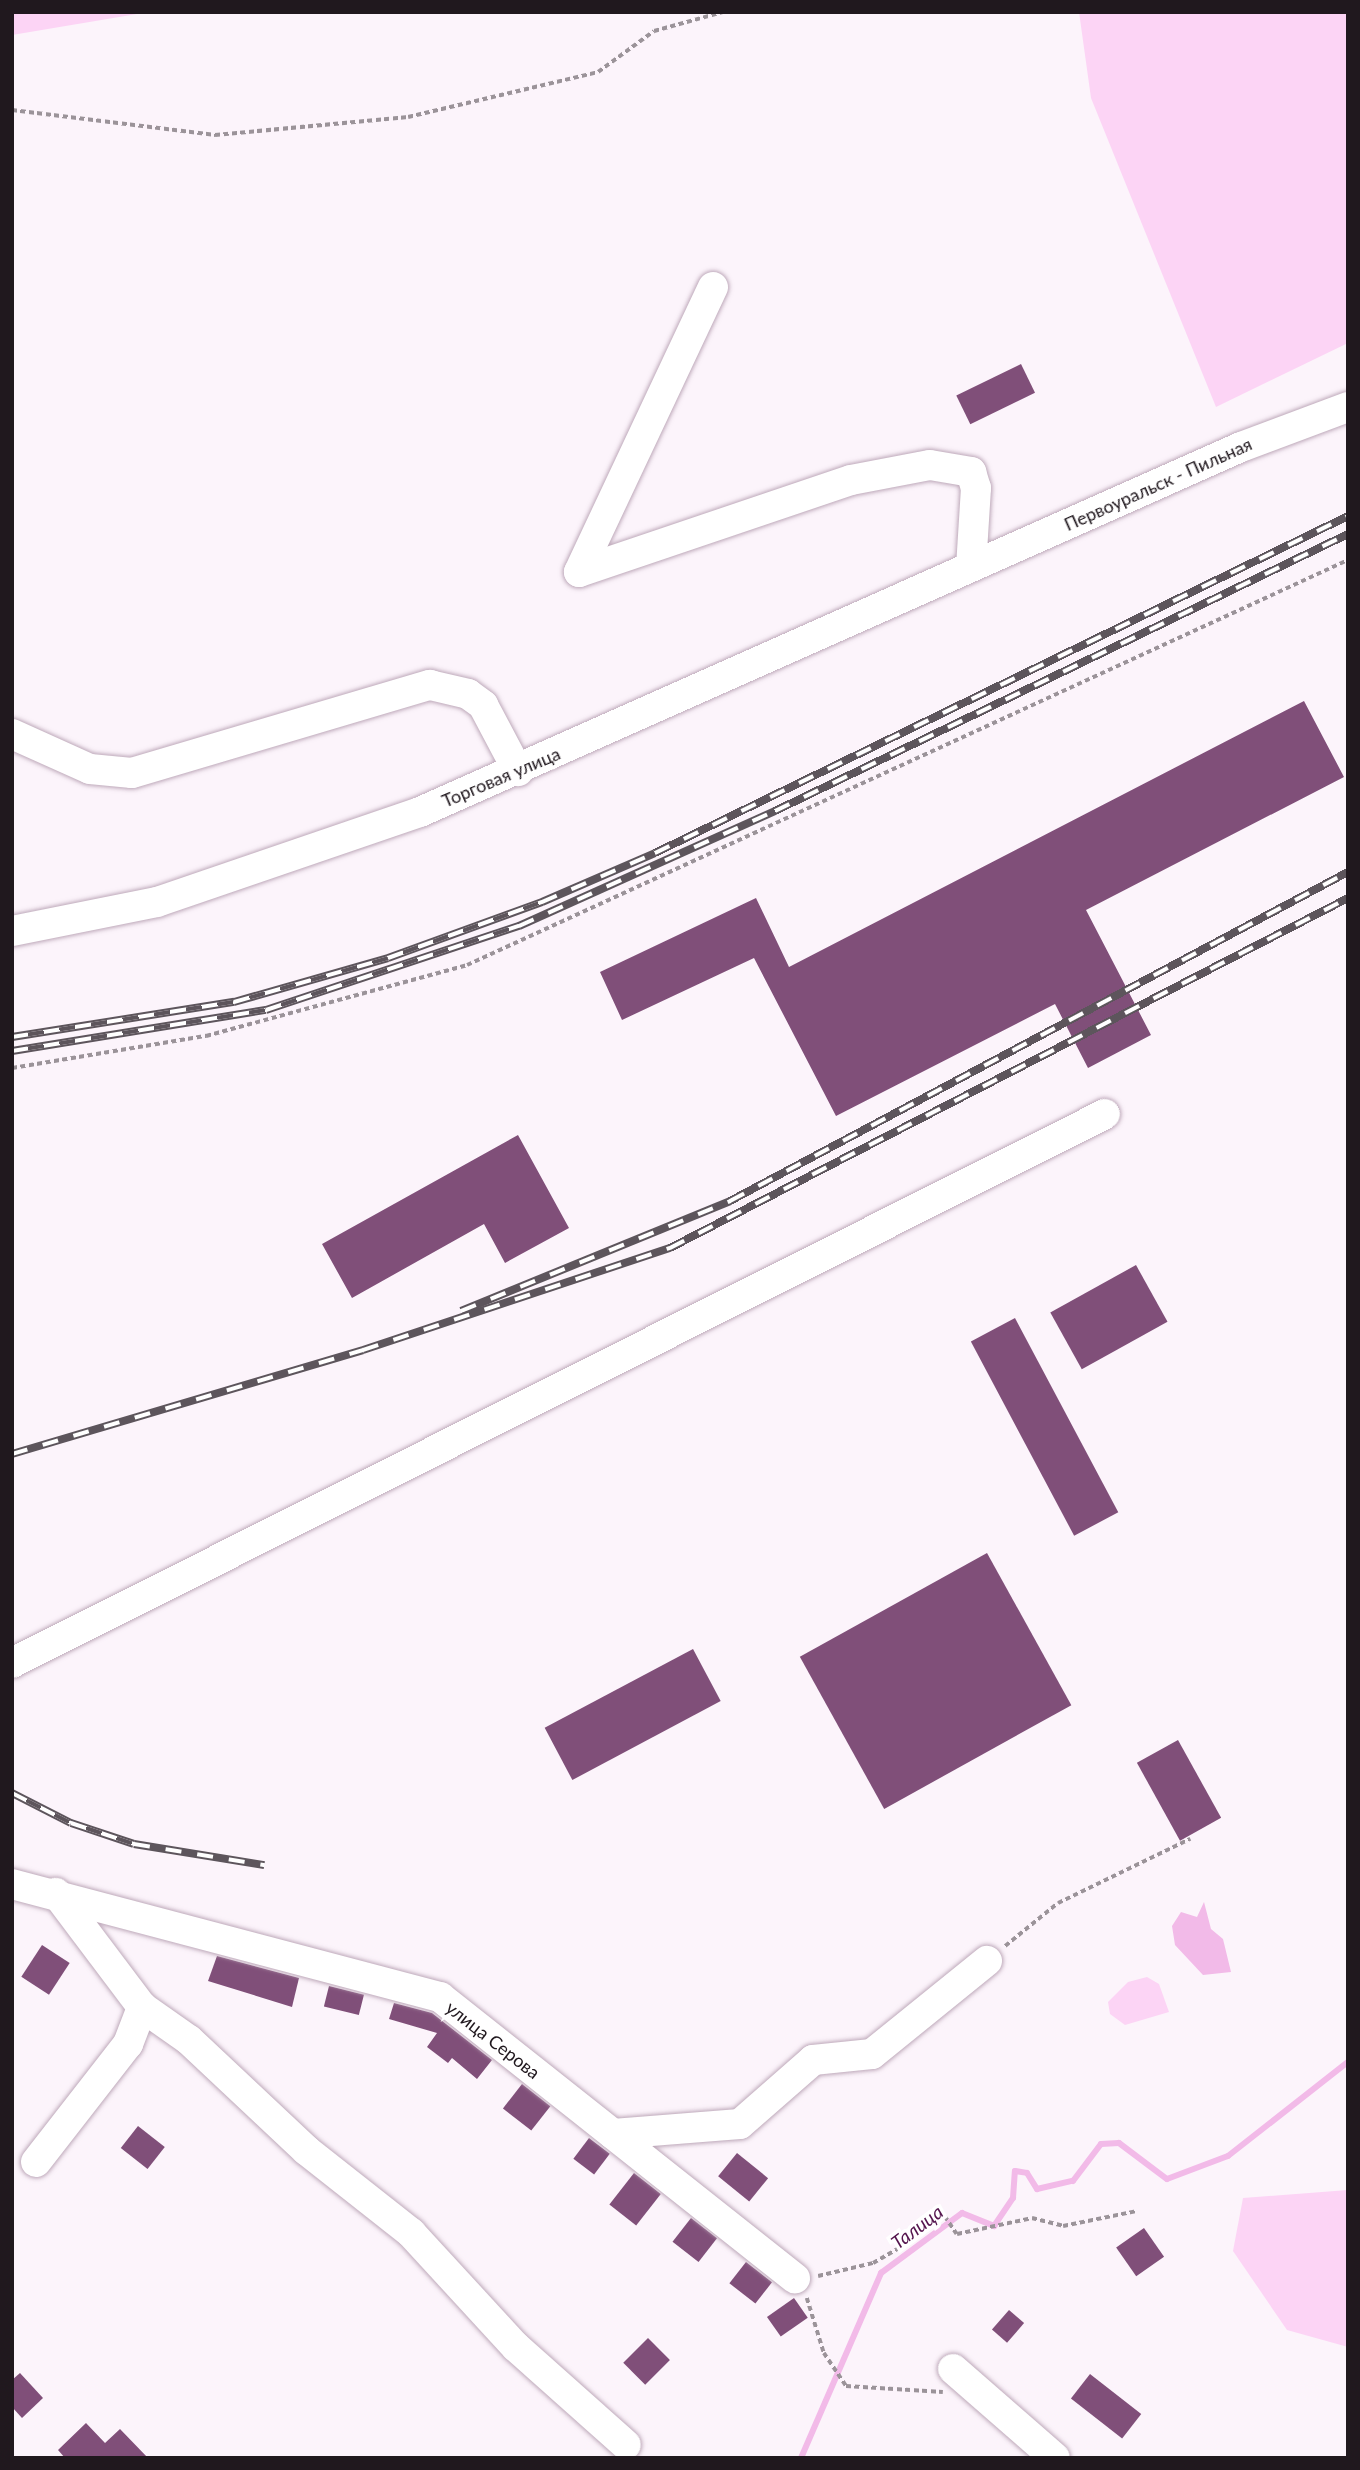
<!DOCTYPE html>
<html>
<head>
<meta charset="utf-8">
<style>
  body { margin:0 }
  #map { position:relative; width:1360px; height:2470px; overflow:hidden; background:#fcf4fb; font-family:Lato,sans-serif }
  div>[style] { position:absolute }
  .green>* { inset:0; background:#fcd4f5 }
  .water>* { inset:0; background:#f2bae8 }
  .stream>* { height:6px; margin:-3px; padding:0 3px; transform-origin:3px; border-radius:3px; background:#f2bae8 }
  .building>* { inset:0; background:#804f79; transform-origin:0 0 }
  .path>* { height:3.5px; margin-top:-1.75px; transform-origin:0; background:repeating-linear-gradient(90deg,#9b9399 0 5px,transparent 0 8.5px) }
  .roads { filter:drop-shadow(0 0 2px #bea9ba) drop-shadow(0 0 2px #bea9ba) }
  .minor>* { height:30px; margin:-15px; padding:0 15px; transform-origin:15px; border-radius:15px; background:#fff }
  .rail>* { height:8px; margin-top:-4px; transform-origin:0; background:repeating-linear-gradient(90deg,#fff 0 16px,#5d555c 0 32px); box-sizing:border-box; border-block:2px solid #5d555c }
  span { translate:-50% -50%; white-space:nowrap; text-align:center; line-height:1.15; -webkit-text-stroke:7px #fff; paint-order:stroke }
  .street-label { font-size:18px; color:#20181e }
  .water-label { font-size:19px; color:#54144d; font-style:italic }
  .frame { position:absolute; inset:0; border:14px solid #20181e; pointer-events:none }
</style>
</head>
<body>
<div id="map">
  <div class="green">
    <i style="clip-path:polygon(12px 12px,149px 12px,12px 35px)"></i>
    <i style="clip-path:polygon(1079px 12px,1348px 12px,1348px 343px,1216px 407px,1091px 98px)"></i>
    <i style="clip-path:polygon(1147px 1977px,1159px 1984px,1169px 2012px,1125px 2025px,1110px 2014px,1108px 2002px,1128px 1982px)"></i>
    <i style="clip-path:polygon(1348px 2190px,1348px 2347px,1287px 2330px,1233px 2251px,1243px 2198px)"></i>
  </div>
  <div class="water">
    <i style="clip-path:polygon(1204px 1902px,1211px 1929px,1223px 1939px,1231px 1972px,1203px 1975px,1175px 1945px,1172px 1926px,1181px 1912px,1197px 1917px)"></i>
  </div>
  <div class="stream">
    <i style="left:801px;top:2458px;width:202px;rotate:-66.6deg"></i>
    <i style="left:881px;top:2273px;width:101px;rotate:-36.5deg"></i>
    <i style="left:962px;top:2213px;width:35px;rotate:22deg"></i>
    <i style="left:994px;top:2226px;width:34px;rotate:-56deg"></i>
    <i style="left:1013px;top:2198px;width:27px;rotate:-86deg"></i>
    <i style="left:1015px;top:2171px;width:12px;rotate:9deg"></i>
    <i style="left:1027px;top:2173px;width:19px;rotate:58deg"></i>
    <i style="left:1037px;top:2189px;width:37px;rotate:-13deg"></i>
    <i style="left:1073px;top:2181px;width:46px;rotate:-52.9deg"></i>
    <i style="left:1101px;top:2144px;width:18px;rotate:-3deg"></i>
    <i style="left:1119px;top:2143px;width:60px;rotate:36.9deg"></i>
    <i style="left:1167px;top:2179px;width:65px;rotate:-20.7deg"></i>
    <i style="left:1228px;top:2156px;width:152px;rotate:-38.1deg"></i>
  </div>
  <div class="building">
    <i style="left:1021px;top:364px;width:32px;height:72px;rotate:64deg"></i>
    <i style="clip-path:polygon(1304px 701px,1344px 777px,1086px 910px,1151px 1035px,1088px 1068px,1055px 1004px,836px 1116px,754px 958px,622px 1020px,600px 972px,756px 898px,789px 967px)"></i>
    <i style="clip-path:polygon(518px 1135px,569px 1228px,505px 1263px,484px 1224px,352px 1298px,322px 1244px)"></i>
    <i style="left:1136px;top:1265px;width:65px;height:98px;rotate:61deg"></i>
    <i style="left:1015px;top:1318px;width:220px;height:50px;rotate:62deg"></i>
    <i style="left:987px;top:1553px;width:174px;height:214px;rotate:61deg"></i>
    <i style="left:693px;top:1649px;width:59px;height:168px;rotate:62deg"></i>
    <i style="left:1178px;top:1740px;width:89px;height:47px;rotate:61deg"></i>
    <i style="left:42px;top:1945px;width:33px;height:38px;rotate:33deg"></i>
    <i style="clip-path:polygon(217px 1956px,299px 1978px,292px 2007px,208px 1981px)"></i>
    <i style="left:329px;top:1986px;width:36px;height:21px;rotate:14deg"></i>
    <i style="clip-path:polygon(394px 2003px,432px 2013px,492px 2060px,477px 2079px,452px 2058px,448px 2063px,427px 2047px,437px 2033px,389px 2019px)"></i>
    <i style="left:522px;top:2084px;width:36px;height:31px;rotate:38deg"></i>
    <i style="left:138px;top:2126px;width:34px;height:28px;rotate:38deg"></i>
    <i style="left:589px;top:2138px;width:26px;height:26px;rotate:37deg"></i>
    <i style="left:737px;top:2153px;width:40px;height:30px;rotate:39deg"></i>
    <i style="left:634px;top:2173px;width:34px;height:40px;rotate:38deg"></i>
    <i style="left:691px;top:2218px;width:33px;height:30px;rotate:38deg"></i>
    <i style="left:1144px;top:2228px;width:35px;height:34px;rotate:55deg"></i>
    <i style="left:746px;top:2262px;width:33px;height:27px;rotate:38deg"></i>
    <i style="left:794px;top:2298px;width:24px;height:33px;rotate:55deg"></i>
    <i style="left:1009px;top:2310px;width:20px;height:26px;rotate:41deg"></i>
    <i style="left:648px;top:2338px;width:31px;height:35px;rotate:45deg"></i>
    <i style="clip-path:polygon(20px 2373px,43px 2398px,22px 2418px,12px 2407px,12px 2380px)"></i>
    <i style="left:1090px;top:2374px;width:65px;height:31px;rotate:38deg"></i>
    <i style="clip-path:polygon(86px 2423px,105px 2443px,120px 2429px,148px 2458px,65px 2458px,58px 2450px)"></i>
  </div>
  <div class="path">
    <i style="left:12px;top:110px;width:205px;rotate:7deg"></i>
    <i style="left:215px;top:135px;width:194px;rotate:-5.3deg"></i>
    <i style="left:408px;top:117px;width:195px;rotate:-13.3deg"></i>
    <i style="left:598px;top:72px;width:69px;rotate:-36.2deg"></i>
    <i style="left:654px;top:31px;width:72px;rotate:-15.4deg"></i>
    <i style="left:12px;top:1068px;width:197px;rotate:-9.4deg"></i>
    <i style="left:206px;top:1036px;width:270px;rotate:-15.2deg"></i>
    <i style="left:467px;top:965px;width:970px;rotate:-24.69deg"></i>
    <i style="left:1005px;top:1946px;width:68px;rotate:-39.1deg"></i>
    <i style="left:1058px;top:1903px;width:147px;rotate:-25.9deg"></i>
    <i style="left:818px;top:2276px;width:57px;rotate:-13.3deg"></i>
    <i style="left:873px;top:2263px;width:30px;rotate:-30deg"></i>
    <i style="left:899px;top:2248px;width:38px;rotate:-50deg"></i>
    <i style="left:923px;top:2219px;width:20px;rotate:-30deg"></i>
    <i style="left:940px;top:2209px;width:30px;rotate:56deg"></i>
    <i style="left:957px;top:2234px;width:77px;rotate:-12deg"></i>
    <i style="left:1032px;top:2218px;width:32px;rotate:14deg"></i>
    <i style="left:1063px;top:2226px;width:76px;rotate:-11.5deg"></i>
    <i style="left:807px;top:2298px;width:58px;rotate:72.8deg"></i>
    <i style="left:824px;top:2353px;width:40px;rotate:56deg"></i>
    <i style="left:846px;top:2386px;width:97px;rotate:3.5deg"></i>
  </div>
  <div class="roads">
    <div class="minor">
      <i style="left:713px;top:287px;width:315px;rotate:115.2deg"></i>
      <i style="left:579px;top:572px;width:287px;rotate:-18.7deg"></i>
      <i style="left:851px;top:480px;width:80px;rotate:-10.8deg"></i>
      <i style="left:930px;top:465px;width:42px;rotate:9.7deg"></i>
      <i style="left:971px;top:472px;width:17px;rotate:73deg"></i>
      <i style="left:976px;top:488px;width:79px;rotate:93.6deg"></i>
      <i style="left:12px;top:734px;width:85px;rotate:24.2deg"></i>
      <i style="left:90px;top:769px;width:42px;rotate:5.4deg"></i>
      <i style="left:132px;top:773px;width:311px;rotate:-16.5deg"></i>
      <i style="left:430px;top:685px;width:39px;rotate:13deg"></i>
      <i style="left:468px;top:694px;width:19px;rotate:36deg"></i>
      <i style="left:483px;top:705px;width:75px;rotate:62.1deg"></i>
      <i style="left:12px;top:931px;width:148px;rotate:-11.3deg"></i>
      <i style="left:157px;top:902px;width:278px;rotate:-18.9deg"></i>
      <i style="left:420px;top:812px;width:898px;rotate:-23.97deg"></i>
      <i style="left:1241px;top:447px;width:114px;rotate:-20.5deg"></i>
      <i style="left:12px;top:1663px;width:1223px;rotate:-26.67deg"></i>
      <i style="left:12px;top:1884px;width:443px;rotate:14.8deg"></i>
      <i style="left:440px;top:1997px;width:453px;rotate:38.4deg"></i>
      <i style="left:142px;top:2007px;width:57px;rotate:35.1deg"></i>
      <i style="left:189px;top:2040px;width:161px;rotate:43.2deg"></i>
      <i style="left:306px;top:2150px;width:134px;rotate:38.3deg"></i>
      <i style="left:411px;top:2233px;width:155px;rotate:47.4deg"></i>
      <i style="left:516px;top:2347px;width:147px;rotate:41.7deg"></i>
      <i style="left:613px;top:2134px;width:127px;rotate:-4.5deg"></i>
      <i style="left:740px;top:2124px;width:97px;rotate:-41.2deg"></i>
      <i style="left:813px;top:2060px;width:59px;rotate:-5.8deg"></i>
      <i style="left:872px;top:2054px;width:148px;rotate:-39deg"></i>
      <i style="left:36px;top:2162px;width:150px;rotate:-52.1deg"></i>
      <i style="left:128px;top:2044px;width:40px;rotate:-69deg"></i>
      <i style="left:142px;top:2007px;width:143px;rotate:-127deg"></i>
      <i style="left:953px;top:2369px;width:135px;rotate:41.1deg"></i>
    </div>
  </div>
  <div class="rail">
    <i style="left:12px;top:1037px;width:225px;rotate:-9deg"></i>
    <i style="left:234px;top:1002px;width:160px;rotate:-15.9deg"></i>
    <i style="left:388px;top:958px;width:164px;rotate:-20deg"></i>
    <i style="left:542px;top:902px;width:123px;rotate:-23.4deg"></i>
    <i style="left:655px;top:853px;width:771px;rotate:-25.93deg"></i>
    <i style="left:12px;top:1051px;width:257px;rotate:-9.2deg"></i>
    <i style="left:266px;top:1010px;width:267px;rotate:-18.4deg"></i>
    <i style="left:519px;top:926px;width:281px;rotate:-24.2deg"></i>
    <i style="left:775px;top:811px;width:636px;rotate:-25.8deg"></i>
    <i style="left:461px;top:1311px;width:291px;rotate:-22.2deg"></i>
    <i style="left:730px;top:1201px;width:700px;rotate:-28.03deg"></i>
    <i style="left:12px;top:1454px;width:366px;rotate:-16.5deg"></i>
    <i style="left:363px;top:1350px;width:324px;rotate:-18.4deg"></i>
    <i style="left:670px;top:1248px;width:763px;rotate:-27.3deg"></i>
    <i style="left:12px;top:1793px;width:66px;rotate:27deg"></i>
    <i style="left:71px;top:1823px;width:66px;rotate:18.4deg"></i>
    <i style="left:134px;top:1844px;width:132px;rotate:9.2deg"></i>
  </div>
  <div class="street-label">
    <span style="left:1158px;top:484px;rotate:-24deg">Первоуральск - Пильная</span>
    <span style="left:501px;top:777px;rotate:-23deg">Торговая улица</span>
    <span style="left:493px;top:2040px;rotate:38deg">улица Серова</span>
  </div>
  <div class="water-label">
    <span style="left:917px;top:2227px;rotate:-37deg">Талица</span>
  </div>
  <div class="frame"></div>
</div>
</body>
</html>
